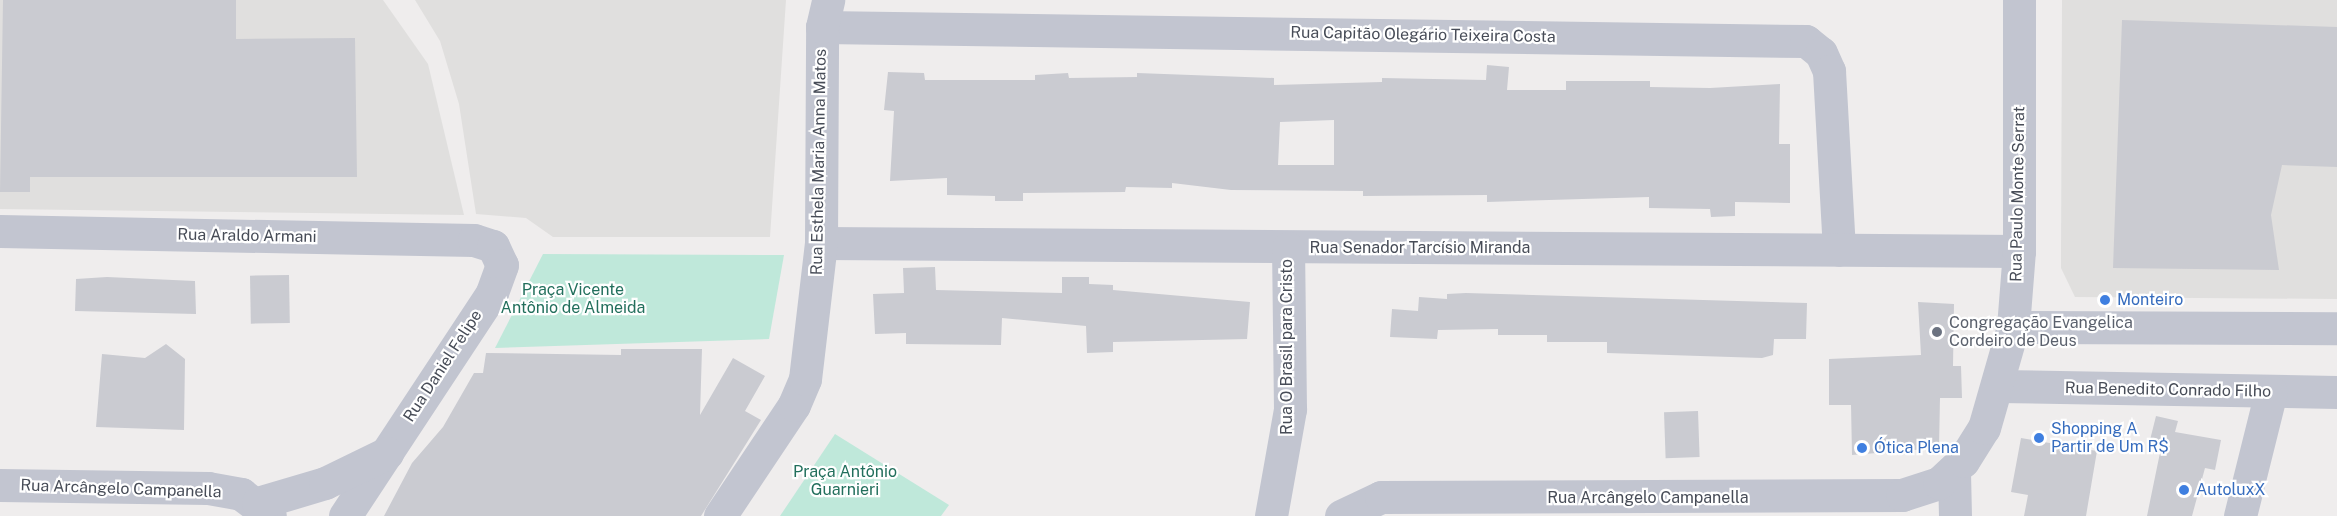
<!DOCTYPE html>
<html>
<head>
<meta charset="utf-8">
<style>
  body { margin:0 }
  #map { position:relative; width:2337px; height:516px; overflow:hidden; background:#efeded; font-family:"Public Sans",sans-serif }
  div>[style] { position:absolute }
  .education>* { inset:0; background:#e0dfde }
  .green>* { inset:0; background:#bfe8da }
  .building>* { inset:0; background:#cacbd1; transform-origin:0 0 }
  .minor>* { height:33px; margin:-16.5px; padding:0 16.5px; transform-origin:16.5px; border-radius:16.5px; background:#c2c5d0 }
  .dots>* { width:16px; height:16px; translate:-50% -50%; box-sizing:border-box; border:3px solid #fff; border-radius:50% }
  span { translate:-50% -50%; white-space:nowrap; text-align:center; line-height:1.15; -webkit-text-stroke:4.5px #fff; paint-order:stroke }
  .street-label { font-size:16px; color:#474c57 }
  .park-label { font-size:16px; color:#226f5c }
  .shop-label { font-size:16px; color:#366cbe }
  .left { translate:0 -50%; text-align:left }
  .worship-label { font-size:16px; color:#5b616d }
</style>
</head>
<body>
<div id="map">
  <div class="education">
    <i style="clip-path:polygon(0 0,383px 0,428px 64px,464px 215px,0 209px)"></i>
    <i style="clip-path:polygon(415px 0,786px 0,770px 237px,553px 237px,526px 218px,476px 214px,459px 104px,440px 41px)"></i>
    <i style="clip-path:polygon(2062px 0,2337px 0,2337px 299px,2075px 297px,2061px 268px)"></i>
  </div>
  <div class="green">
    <i style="clip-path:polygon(543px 254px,784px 255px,769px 339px,495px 348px)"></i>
    <i style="clip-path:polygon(835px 434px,949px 505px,941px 516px,780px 516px)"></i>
  </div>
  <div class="building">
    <i style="clip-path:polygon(3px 0,236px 0,236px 39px,355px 38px,357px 177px,30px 177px,30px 192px,0 192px)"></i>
    <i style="clip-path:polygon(2122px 20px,2337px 27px,2337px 167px,2282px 165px,2271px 215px,2279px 270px,2113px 268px)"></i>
    <i style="clip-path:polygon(evenodd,1487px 65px,1509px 67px,1507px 90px,1566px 90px,1566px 81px,1650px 81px,1650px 87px,1710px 88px,1780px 84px,1779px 144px,1790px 144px,1790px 203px,1735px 202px,1735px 216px,1711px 217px,1710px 209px,1649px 208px,1649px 197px,1487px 202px,1487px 195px,1363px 196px,1363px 191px,1231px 190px,1172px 183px,1172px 188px,1126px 187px,1125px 192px,1023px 193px,1023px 201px,995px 201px,995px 196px,947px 195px,947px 178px,890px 181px,894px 111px,884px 110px,888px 72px,924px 73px,925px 80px,1035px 80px,1035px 75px,1068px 73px,1069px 78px,1137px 77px,1137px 73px,1274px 78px,1274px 85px,1382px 82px,1382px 78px,1486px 80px,1487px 65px,1334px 120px,1334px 165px,1278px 165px,1280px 122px,1334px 120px)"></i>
    <i style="clip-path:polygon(935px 267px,936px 290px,1062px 293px,1062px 277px,1089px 277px,1089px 284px,1113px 285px,1113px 290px,1250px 302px,1247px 339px,1113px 342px,1113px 352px,1087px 353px,1086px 326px,1002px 318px,1001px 345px,906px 344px,906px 333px,875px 334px,873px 294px,904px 293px,903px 268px)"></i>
    <i style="left:289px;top:275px;width:48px;height:39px;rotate:89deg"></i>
    <i style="clip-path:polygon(107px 277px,195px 281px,196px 314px,75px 311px,76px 279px)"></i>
    <i style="clip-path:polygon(1466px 293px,1807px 303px,1806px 339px,1774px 339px,1773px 355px,1762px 358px,1607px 353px,1607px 342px,1547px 342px,1547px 335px,1498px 335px,1498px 329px,1438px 330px,1437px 339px,1390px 337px,1392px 309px,1418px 311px,1419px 297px,1447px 299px,1447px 294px)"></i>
    <i style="clip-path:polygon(1918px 302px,1954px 304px,1953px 366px,1961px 366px,1962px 398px,1940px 398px,1939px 448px,1852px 455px,1851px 405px,1829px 405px,1829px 359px,1921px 355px)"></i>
    <i style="clip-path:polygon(166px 344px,185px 359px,184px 430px,96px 427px,102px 354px,145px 358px)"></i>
    <i style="clip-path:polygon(621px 349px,702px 349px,700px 415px,733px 358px,765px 376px,745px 411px,761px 420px,701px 516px,384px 516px,412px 463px,443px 427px,474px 373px,483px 373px,486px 353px,621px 355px)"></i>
    <i style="left:1698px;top:411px;width:46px;height:34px;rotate:88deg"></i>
    <i style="clip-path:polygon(2156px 416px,2178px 421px,2175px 432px,2221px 440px,2215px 470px,2205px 468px,2192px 516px,2147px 516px,2162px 443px,2150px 440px)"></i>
    <i style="clip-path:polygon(2021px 438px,2097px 451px,2086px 516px,2024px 516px,2028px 495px,2011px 492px)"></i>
  </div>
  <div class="minor">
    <i style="left:822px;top:27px;width:984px;rotate:0.82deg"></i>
    <i style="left:1806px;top:41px;width:19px;rotate:39deg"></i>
    <i style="left:1821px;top:53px;width:20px;rotate:66deg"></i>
    <i style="left:1829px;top:71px;width:179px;rotate:86.8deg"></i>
    <i style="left:0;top:231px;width:474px;rotate:1.1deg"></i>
    <i style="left:474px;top:240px;width:20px;rotate:18deg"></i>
    <i style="left:493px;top:246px;width:21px;rotate:65deg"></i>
    <i style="left:502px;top:265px;width:30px;rotate:110deg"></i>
    <i style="left:492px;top:293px;width:267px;rotate:123.4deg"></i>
    <i style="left:821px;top:243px;width:1198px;rotate:0.38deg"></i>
    <i style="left:2013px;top:327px;width:324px;rotate:0.2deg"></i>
    <i style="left:1998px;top:386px;width:339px;rotate:1deg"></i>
    <i style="left:1954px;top:472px;width:44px;rotate:88.7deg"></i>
    <i style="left:0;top:485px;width:208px;rotate:0.8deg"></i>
    <i style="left:208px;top:488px;width:34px;rotate:10deg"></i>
    <i style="left:241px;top:494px;width:36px;rotate:37deg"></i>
    <i style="left:258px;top:503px;width:70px;rotate:-16.6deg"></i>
    <i style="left:325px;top:483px;width:69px;rotate:-25.8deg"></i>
    <i style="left:720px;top:516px;width:133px;rotate:-56.3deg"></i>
    <i style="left:794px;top:405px;width:28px;rotate:-67deg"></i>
    <i style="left:805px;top:379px;width:137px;rotate:-83.3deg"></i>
    <i style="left:821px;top:243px;width:216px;rotate:-89.7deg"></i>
    <i style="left:822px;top:27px;width:28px;rotate:-77deg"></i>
    <i style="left:1271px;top:516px;width:109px;rotate:-79.9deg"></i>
    <i style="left:1290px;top:409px;width:161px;rotate:-90.7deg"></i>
    <i style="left:1341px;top:516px;width:44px;rotate:-25.4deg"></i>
    <i style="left:1381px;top:497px;width:521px;rotate:-0.22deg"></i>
    <i style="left:1902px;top:495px;width:39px;rotate:-18deg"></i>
    <i style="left:1939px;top:483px;width:33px;rotate:-43deg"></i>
    <i style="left:1963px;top:461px;width:39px;rotate:-58deg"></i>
    <i style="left:1984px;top:428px;width:105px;rotate:-74deg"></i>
    <i style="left:2013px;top:327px;width:76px;rotate:-85.5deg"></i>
    <i style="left:2019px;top:251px;width:251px;rotate:-90deg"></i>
    <i style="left:2240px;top:516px;width:128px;rotate:-76deg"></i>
  </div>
  <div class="dots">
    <i style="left:2105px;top:300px;background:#3f7fe0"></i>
    <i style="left:1937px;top:332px;background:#6b7280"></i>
    <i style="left:2039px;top:438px;background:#3f7fe0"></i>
    <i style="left:1862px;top:448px;background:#3f7fe0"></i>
    <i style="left:2184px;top:490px;background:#3f7fe0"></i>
  </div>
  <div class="street-label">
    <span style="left:1423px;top:35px;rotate:1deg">Rua Capitão Olegário Teixeira Costa</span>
    <span style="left:819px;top:162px;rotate:-89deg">Rua Esthela Maria Anna Matos</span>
    <span style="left:2018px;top:194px;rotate:-89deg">Rua Paulo Monte Serrat</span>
    <span style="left:247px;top:236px;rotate:1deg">Rua Araldo Armani</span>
    <span style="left:1420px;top:248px">Rua Senador Tarcísio Miranda</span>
    <span style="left:1287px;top:347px;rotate:-90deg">Rua O Brasil para Cristo</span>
    <span style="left:443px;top:366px;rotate:-57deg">Rua Daniel Felipe</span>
    <span style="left:2168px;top:390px;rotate:1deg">Rua Benedito Conrado Filho</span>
    <span style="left:121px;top:489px;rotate:2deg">Rua Arcângelo Campanella</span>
    <span style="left:1648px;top:498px">Rua Arcângelo Campanella</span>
  </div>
  <div class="park-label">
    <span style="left:573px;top:299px">Praça Vicente<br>Antônio de Almeida</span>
    <span style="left:845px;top:481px">Praça Antônio<br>Guarnieri</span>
  </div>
  <div class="shop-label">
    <span class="left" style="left:2117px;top:300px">Monteiro</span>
    <span class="left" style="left:2051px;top:438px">Shopping A<br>Partir de Um R$</span>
    <span class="left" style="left:1874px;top:448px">Ótica Plena</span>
    <span class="left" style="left:2196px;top:490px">AutoluxX</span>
  </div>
  <div class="worship-label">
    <span class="left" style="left:1949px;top:332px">Congregação Evangelica<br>Cordeiro de Deus</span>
  </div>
</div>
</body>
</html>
